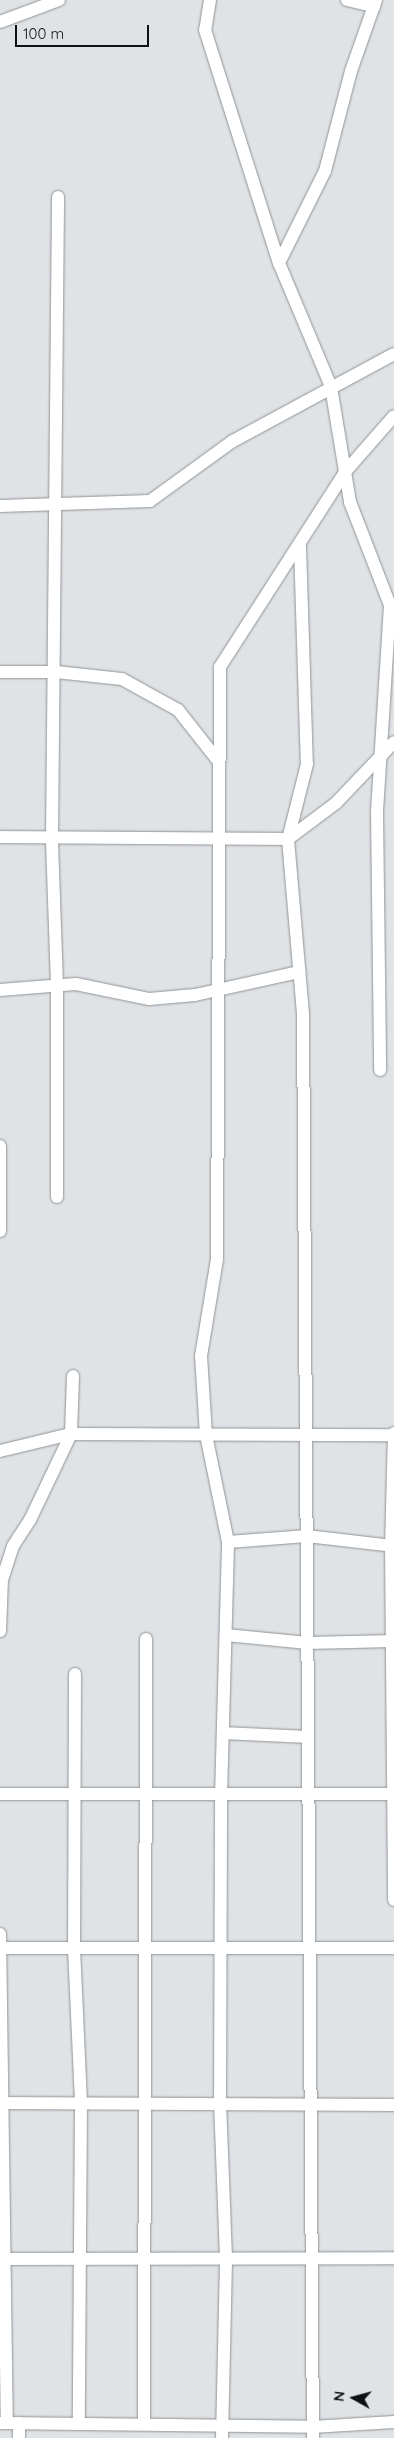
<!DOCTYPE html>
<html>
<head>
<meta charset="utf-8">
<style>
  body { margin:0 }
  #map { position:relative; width:394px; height:2438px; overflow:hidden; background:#dfe3e6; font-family:Quicksand,sans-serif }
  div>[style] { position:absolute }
  .roads { filter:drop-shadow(0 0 1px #909396) drop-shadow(0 0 1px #909396) }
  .minor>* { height:12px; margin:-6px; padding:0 6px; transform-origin:6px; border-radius:6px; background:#fff }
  span { translate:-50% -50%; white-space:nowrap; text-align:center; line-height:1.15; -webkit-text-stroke:4.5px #dfe3e6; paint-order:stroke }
  .north { position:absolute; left:329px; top:2373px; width:50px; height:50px; -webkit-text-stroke:4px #dfe3e6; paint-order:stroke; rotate:277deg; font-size:14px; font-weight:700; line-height:20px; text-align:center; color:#0f1011 }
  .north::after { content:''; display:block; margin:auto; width:18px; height:22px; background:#0f1011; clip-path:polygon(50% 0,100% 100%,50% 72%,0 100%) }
  .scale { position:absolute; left:15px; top:25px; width:134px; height:22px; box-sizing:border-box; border:2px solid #0f1011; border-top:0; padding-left:6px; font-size:15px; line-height:18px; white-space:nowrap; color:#0f1011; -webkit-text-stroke:4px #dfe3e6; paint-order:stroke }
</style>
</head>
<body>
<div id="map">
  <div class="roads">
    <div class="minor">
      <i style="left:210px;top:0;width:30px;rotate:99deg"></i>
      <i style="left:205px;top:30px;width:244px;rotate:72.4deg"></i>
      <i style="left:347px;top:0;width:28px;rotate:13deg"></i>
      <i style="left:376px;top:0;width:75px;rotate:109.4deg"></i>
      <i style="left:351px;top:71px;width:103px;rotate:104.6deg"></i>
      <i style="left:325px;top:171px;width:103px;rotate:116.6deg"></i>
      <i style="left:279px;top:263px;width:134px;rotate:67.2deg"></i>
      <i style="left:331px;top:387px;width:117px;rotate:80.6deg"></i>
      <i style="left:350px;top:502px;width:110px;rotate:68.8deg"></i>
      <i style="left:390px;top:605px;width:206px;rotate:93.6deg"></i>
      <i style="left:377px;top:811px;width:259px;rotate:89.3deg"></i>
      <i style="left:0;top:22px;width:63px;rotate:-20.4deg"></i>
      <i style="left:0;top:506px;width:150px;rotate:-1.9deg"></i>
      <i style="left:150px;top:501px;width:102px;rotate:-35.9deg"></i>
      <i style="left:233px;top:441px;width:183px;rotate:-28.4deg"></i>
      <i style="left:300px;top:546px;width:218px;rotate:88.2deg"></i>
      <i style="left:307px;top:764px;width:77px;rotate:104.2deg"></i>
      <i style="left:288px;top:839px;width:176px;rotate:85.1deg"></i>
      <i style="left:303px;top:1014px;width:1424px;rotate:89.6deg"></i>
      <i style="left:0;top:672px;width:56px"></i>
      <i style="left:56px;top:672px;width:66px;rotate:6.1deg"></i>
      <i style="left:122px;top:679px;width:64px;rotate:29deg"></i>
      <i style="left:178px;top:710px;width:66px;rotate:51.7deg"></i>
      <i style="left:0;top:837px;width:288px;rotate:0.4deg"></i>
      <i style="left:288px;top:839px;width:60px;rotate:-36.9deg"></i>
      <i style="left:336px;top:803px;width:84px;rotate:-46.4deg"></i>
      <i style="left:0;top:990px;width:76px;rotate:-4.5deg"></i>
      <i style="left:76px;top:984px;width:75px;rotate:11.6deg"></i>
      <i style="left:149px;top:999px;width:46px;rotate:-5deg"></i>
      <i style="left:195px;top:995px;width:107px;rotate:-12.5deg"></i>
      <i style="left:0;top:1146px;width:85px;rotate:90deg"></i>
      <i style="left:57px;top:1197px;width:212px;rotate:-90deg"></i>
      <i style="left:57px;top:985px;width:146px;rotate:-92deg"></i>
      <i style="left:52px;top:839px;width:642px;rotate:-89.46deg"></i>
      <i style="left:394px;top:1433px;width:112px;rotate:91.5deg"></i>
      <i style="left:391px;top:1545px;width:355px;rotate:89.5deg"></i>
      <i style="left:0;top:1451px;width:73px;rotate:-13.5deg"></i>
      <i style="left:71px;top:1434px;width:323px;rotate:0.2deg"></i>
      <i style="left:228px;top:1542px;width:79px;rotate:-4.3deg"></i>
      <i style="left:307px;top:1536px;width:88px;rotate:6.6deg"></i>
      <i style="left:0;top:1631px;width:51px;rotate:-87.8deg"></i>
      <i style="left:2px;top:1580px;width:36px;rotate:-72deg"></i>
      <i style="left:13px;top:1546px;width:31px;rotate:-57deg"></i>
      <i style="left:30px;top:1520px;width:95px;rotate:-64.5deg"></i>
      <i style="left:71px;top:1434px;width:58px;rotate:-88deg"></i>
      <i style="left:226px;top:1635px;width:82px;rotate:5.6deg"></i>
      <i style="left:308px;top:1643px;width:86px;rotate:-1.3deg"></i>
      <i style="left:75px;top:1674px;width:274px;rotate:90.2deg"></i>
      <i style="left:74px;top:1948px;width:155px;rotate:87.4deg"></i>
      <i style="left:81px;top:2103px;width:321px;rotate:90.4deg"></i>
      <i style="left:223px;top:1733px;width:85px;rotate:2.7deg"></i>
      <i style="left:0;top:1794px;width:394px"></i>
      <i style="left:0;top:1934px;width:489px;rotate:89.2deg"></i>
      <i style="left:0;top:1948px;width:394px"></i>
      <i style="left:0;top:2103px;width:394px;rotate:0.3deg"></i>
      <i style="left:0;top:2259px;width:394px;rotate:-0.1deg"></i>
      <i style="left:0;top:2423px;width:312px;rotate:0.7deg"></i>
      <i style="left:312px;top:2427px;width:82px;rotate:-3.5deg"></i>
      <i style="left:19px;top:2423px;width:15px;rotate:90deg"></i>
      <i style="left:144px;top:2424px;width:785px;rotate:-89.85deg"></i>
      <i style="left:222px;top:2438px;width:180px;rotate:-88.7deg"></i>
      <i style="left:226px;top:2258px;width:154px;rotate:-92.2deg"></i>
      <i style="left:220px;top:2104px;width:308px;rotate:-89.8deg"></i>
      <i style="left:221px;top:1796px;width:254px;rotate:-88.4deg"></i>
      <i style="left:228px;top:1542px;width:109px;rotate:-101.6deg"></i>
      <i style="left:206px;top:1435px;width:79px;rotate:-93.6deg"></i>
      <i style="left:201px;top:1356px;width:98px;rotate:-80.6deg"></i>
      <i style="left:217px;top:1259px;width:592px;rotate:-89.71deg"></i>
      <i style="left:220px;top:667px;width:232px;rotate:-57.3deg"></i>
      <i style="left:345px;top:472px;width:74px;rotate:-48.8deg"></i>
    </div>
  </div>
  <div class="north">N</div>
  <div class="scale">100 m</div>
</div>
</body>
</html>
